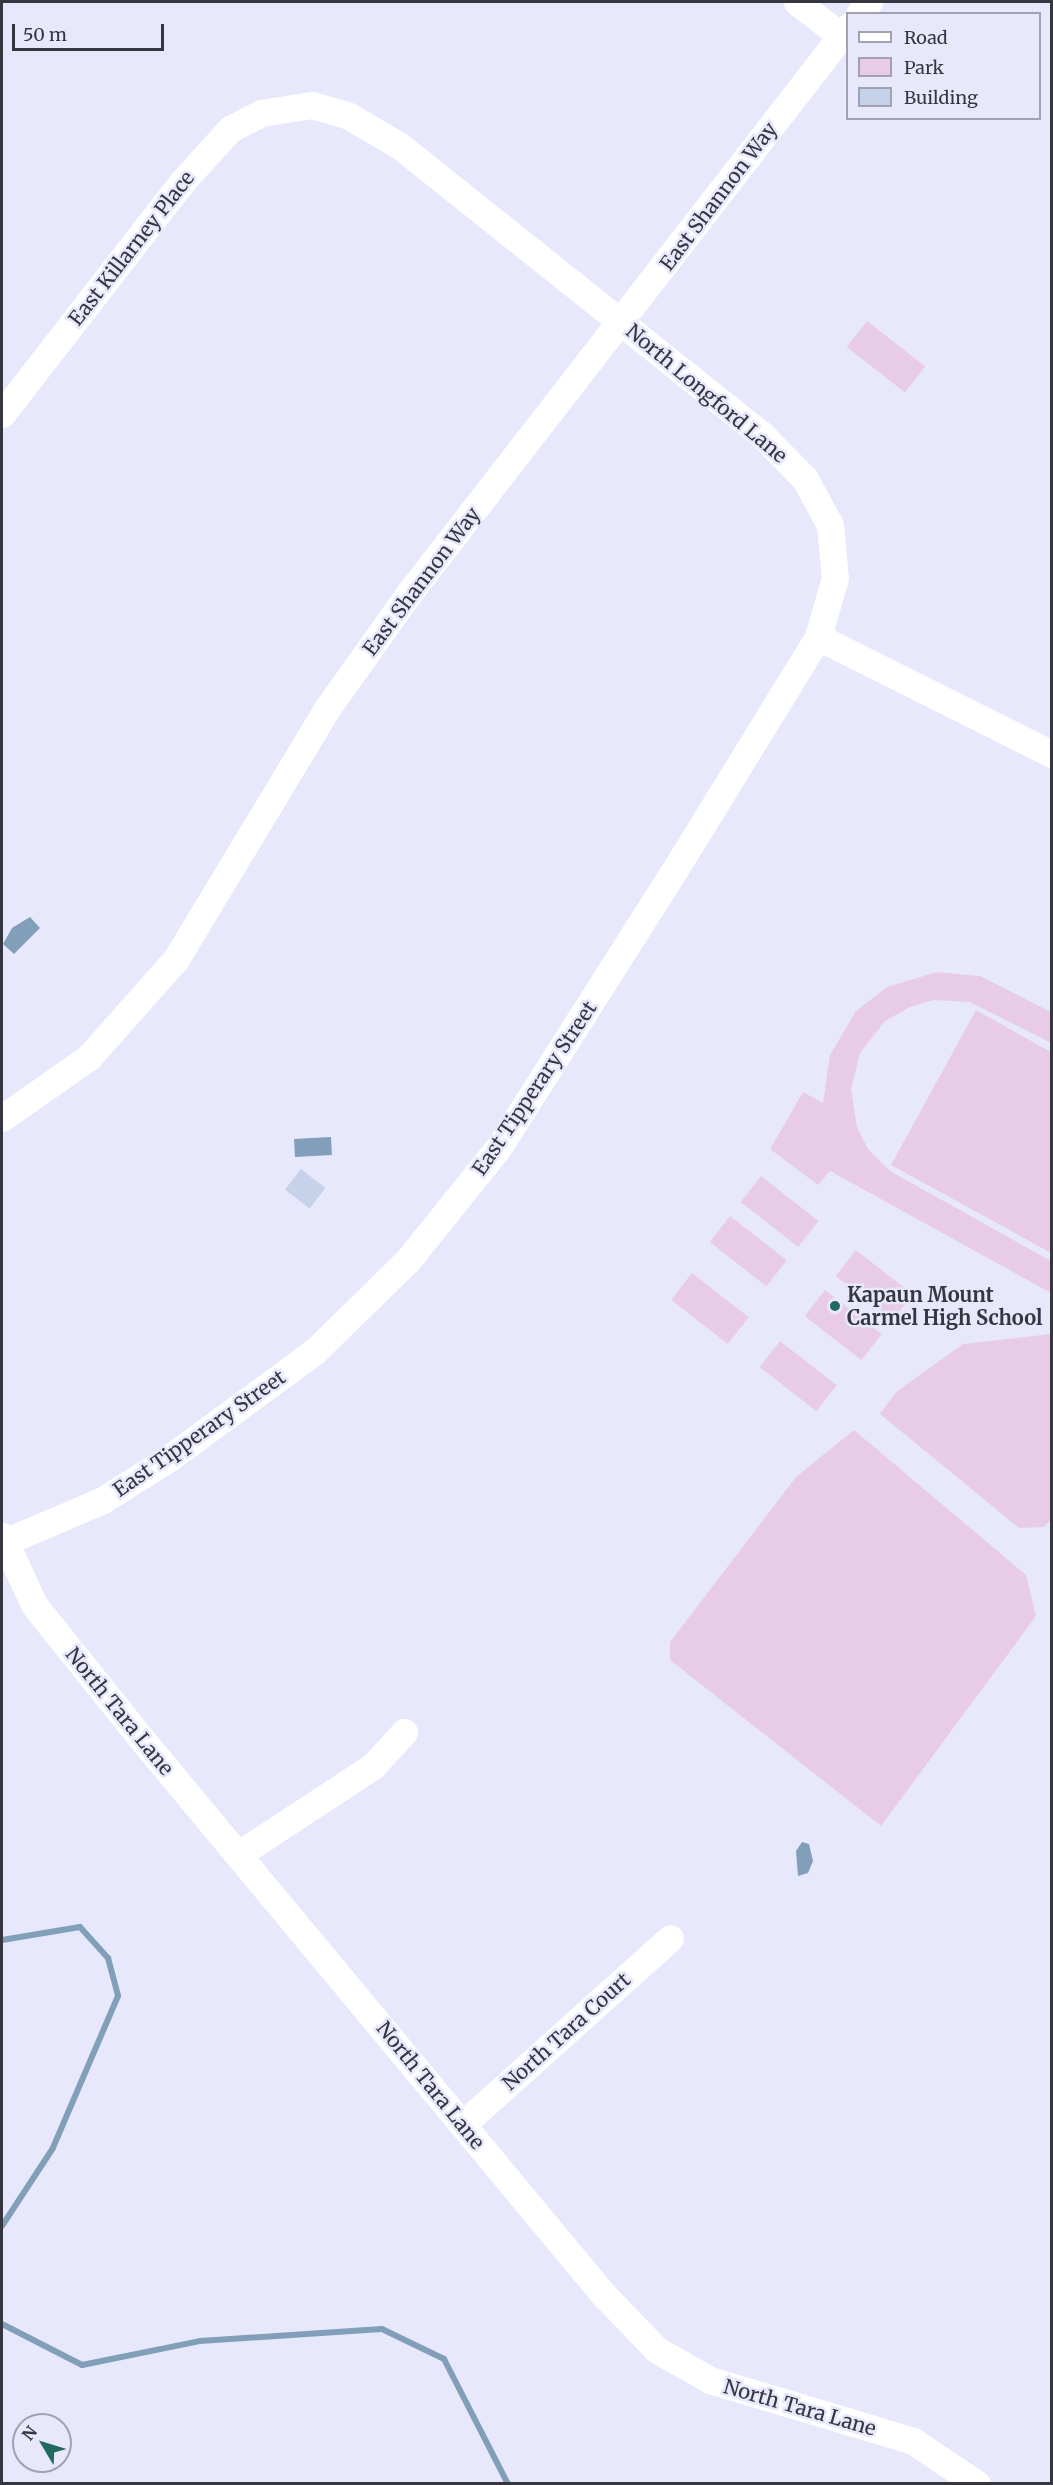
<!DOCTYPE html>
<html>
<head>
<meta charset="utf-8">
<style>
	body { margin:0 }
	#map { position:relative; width:1053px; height:2485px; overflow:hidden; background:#e8e8fd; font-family:Merriweather,serif }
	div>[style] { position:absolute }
	.green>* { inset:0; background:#e8cce7; transform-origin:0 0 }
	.water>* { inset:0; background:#819fb8; transform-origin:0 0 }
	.stream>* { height:6px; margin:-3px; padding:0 3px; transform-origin:3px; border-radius:3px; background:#819fb8 }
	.building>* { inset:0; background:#c6d2ea; transform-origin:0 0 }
	.minor>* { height:27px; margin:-13.5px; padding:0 13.5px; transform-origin:13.5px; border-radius:13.5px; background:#fff }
	.dots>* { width:16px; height:16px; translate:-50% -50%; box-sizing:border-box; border:3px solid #e8e8fd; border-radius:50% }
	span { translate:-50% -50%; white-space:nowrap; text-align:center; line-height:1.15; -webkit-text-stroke:5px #e8e8fd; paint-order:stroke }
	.street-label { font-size:20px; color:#363640 }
	.poi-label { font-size:20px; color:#363640; font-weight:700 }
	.left { translate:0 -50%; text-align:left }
	.frame { position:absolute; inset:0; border:3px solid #363640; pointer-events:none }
	.legend { position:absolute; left:846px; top:12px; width:195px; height:108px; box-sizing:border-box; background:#e8e8fd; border:2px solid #a1a1b1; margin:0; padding:8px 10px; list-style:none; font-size:18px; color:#363640 }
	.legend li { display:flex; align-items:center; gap:12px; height:30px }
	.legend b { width:30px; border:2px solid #a1a1b1 }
	.north { position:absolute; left:12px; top:2413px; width:60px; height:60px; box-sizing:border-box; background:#e8e8fd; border:2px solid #a1a1b1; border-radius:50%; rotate:308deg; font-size:16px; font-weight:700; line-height:24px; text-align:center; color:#363640 }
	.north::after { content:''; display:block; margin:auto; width:21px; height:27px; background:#226a60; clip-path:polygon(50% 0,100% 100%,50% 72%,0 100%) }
	.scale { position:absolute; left:12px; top:24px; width:152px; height:27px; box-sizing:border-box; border:3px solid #363640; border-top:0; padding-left:8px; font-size:18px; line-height:21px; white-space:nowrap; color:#363640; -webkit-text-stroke:4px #e8e8fd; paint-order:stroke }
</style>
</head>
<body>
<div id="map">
	<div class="green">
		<div style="left:867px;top:321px;width:74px;height:33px;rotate:38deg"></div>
		<div style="clip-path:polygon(937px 972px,980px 976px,1051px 1012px,1051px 1043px,970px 1002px,934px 1000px,910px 1007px,885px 1021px,860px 1053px,851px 1089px,857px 1127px,868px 1149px,890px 1171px,1051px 1261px,1051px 1293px,830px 1171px,818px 1185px,770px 1149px,803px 1092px,823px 1103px,830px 1055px,856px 1011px,887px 987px)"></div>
		<div style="clip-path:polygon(976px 1010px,1051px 1052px,1051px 1253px,891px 1165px)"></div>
		<div style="left:761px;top:1176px;width:73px;height:33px;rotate:38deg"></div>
		<div style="left:730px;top:1216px;width:72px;height:33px;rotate:38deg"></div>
		<div style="left:856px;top:1250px;width:72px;height:33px;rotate:38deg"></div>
		<div style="left:692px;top:1273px;width:72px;height:34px;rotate:38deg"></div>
		<div style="left:825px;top:1290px;width:72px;height:33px;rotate:38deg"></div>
		<div style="clip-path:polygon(1051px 1334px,1051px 1520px,1044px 1527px,1019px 1528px,880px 1414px,896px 1392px,963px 1344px)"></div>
		<div style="left:780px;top:1341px;width:72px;height:33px;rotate:38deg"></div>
		<div style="clip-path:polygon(854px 1430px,1026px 1575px,1036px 1616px,881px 1826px,670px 1660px,670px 1642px,796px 1477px)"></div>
	</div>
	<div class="water">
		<div style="clip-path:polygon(30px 917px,40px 928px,14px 954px,3px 944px,12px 928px)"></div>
		<div style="left:331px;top:1137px;width:18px;height:37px;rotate:87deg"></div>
		<div style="clip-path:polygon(802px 1842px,809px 1844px,813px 1861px,808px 1873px,798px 1876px,796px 1851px)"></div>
	</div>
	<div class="stream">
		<div style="left:2px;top:1940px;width:79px;rotate:-9.5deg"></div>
		<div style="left:80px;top:1927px;width:42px;rotate:47.9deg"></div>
		<div style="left:108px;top:1958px;width:39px;rotate:75deg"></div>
		<div style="left:118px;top:1996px;width:165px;rotate:113.2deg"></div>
		<div style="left:53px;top:2148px;width:93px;rotate:123.2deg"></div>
		<div style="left:2px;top:2324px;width:90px;rotate:27.1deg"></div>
		<div style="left:82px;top:2365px;width:120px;rotate:-11.5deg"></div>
		<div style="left:200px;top:2341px;width:182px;rotate:-3.8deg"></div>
		<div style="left:382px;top:2329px;width:69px;rotate:25.8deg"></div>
		<div style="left:444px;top:2359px;width:140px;rotate:62.9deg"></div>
	</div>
	<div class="building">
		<div style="left:301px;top:1169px;width:31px;height:26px;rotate:38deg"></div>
	</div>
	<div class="minor">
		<div style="left:797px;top:2px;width:54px;rotate:37.5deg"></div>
		<div style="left:859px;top:14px;width:16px;rotate:-50deg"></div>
		<div style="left:2px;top:414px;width:294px;rotate:-52.2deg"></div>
		<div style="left:182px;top:182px;width:72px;rotate:-47.8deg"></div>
		<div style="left:230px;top:129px;width:35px;rotate:-27deg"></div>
		<div style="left:261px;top:113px;width:52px;rotate:-8.9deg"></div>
		<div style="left:312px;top:105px;width:36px;rotate:16deg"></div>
		<div style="left:347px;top:115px;width:61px;rotate:30.3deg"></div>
		<div style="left:400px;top:146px;width:462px;rotate:38.6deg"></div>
		<div style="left:761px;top:434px;width:63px;rotate:45.6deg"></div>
		<div style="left:805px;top:479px;width:52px;rotate:61.5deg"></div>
		<div style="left:830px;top:525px;width:53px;rotate:84.6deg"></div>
		<div style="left:835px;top:578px;width:61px;rotate:106.1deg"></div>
		<div style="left:818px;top:637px;width:278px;rotate:121.6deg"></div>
		<div style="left:672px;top:874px;width:325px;rotate:122.4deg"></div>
		<div style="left:498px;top:1148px;width:144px;rotate:128.8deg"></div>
		<div style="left:408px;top:1260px;width:130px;rotate:135.6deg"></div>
		<div style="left:315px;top:1351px;width:182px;rotate:143.7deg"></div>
		<div style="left:168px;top:1459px;width:79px;rotate:147.9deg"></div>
		<div style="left:101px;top:1501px;width:108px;rotate:157deg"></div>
		<div style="left:818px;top:637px;width:262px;rotate:26.6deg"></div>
		<div style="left:2px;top:1118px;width:106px;rotate:-35deg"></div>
		<div style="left:89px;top:1057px;width:131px;rotate:-48.4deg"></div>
		<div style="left:176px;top:959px;width:291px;rotate:-58.9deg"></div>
		<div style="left:326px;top:710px;width:145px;rotate:-54.6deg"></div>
		<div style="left:410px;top:592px;width:715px;rotate:-52.22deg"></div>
		<div style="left:2px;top:1536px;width:77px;rotate:64.8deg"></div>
		<div style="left:35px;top:1606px;width:174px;rotate:51.3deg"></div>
		<div style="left:144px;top:1742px;width:719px;rotate:50.25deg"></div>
		<div style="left:604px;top:2295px;width:76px;rotate:46.1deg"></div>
		<div style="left:657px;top:2350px;width:61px;rotate:29.5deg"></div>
		<div style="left:710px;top:2380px;width:212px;rotate:16.7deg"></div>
		<div style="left:913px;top:2441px;width:77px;rotate:33.9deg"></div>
		<div style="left:239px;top:1854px;width:160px;rotate:-33.3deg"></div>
		<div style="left:373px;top:1766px;width:46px;rotate:-47.6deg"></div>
		<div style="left:463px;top:2124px;width:278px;rotate:-41.9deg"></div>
	</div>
	<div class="dots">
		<div style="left:835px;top:1306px;background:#226a60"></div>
	</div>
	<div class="street-label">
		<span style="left:718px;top:196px;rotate:-53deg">East Shannon Way</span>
		<span style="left:131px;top:248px;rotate:-52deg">East Killarney Place</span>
		<span style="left:707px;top:393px;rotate:40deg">North Longford Lane</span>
		<span style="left:421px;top:581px;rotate:-53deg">East Shannon Way</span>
		<span style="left:534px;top:1088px;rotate:-56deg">East Tipperary Street</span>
		<span style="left:199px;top:1433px;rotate:-35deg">East Tipperary Street</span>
		<span style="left:120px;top:1711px;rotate:51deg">North Tara Lane</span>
		<span style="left:566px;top:2031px;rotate:-42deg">North Tara Court</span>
		<span style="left:431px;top:2085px;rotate:51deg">North Tara Lane</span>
		<span style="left:800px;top:2407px;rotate:16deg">North Tara Lane</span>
	</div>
	<div class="poi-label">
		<span class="left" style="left:847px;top:1306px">Kapaun Mount<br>Carmel High School</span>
	</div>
	<div class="frame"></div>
	<ul class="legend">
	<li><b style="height:8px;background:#fff"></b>Road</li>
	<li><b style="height:16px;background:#e8cce7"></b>Park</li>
	<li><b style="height:16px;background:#c6d2ea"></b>Building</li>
	</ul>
	<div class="north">N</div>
	<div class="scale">50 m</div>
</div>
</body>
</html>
